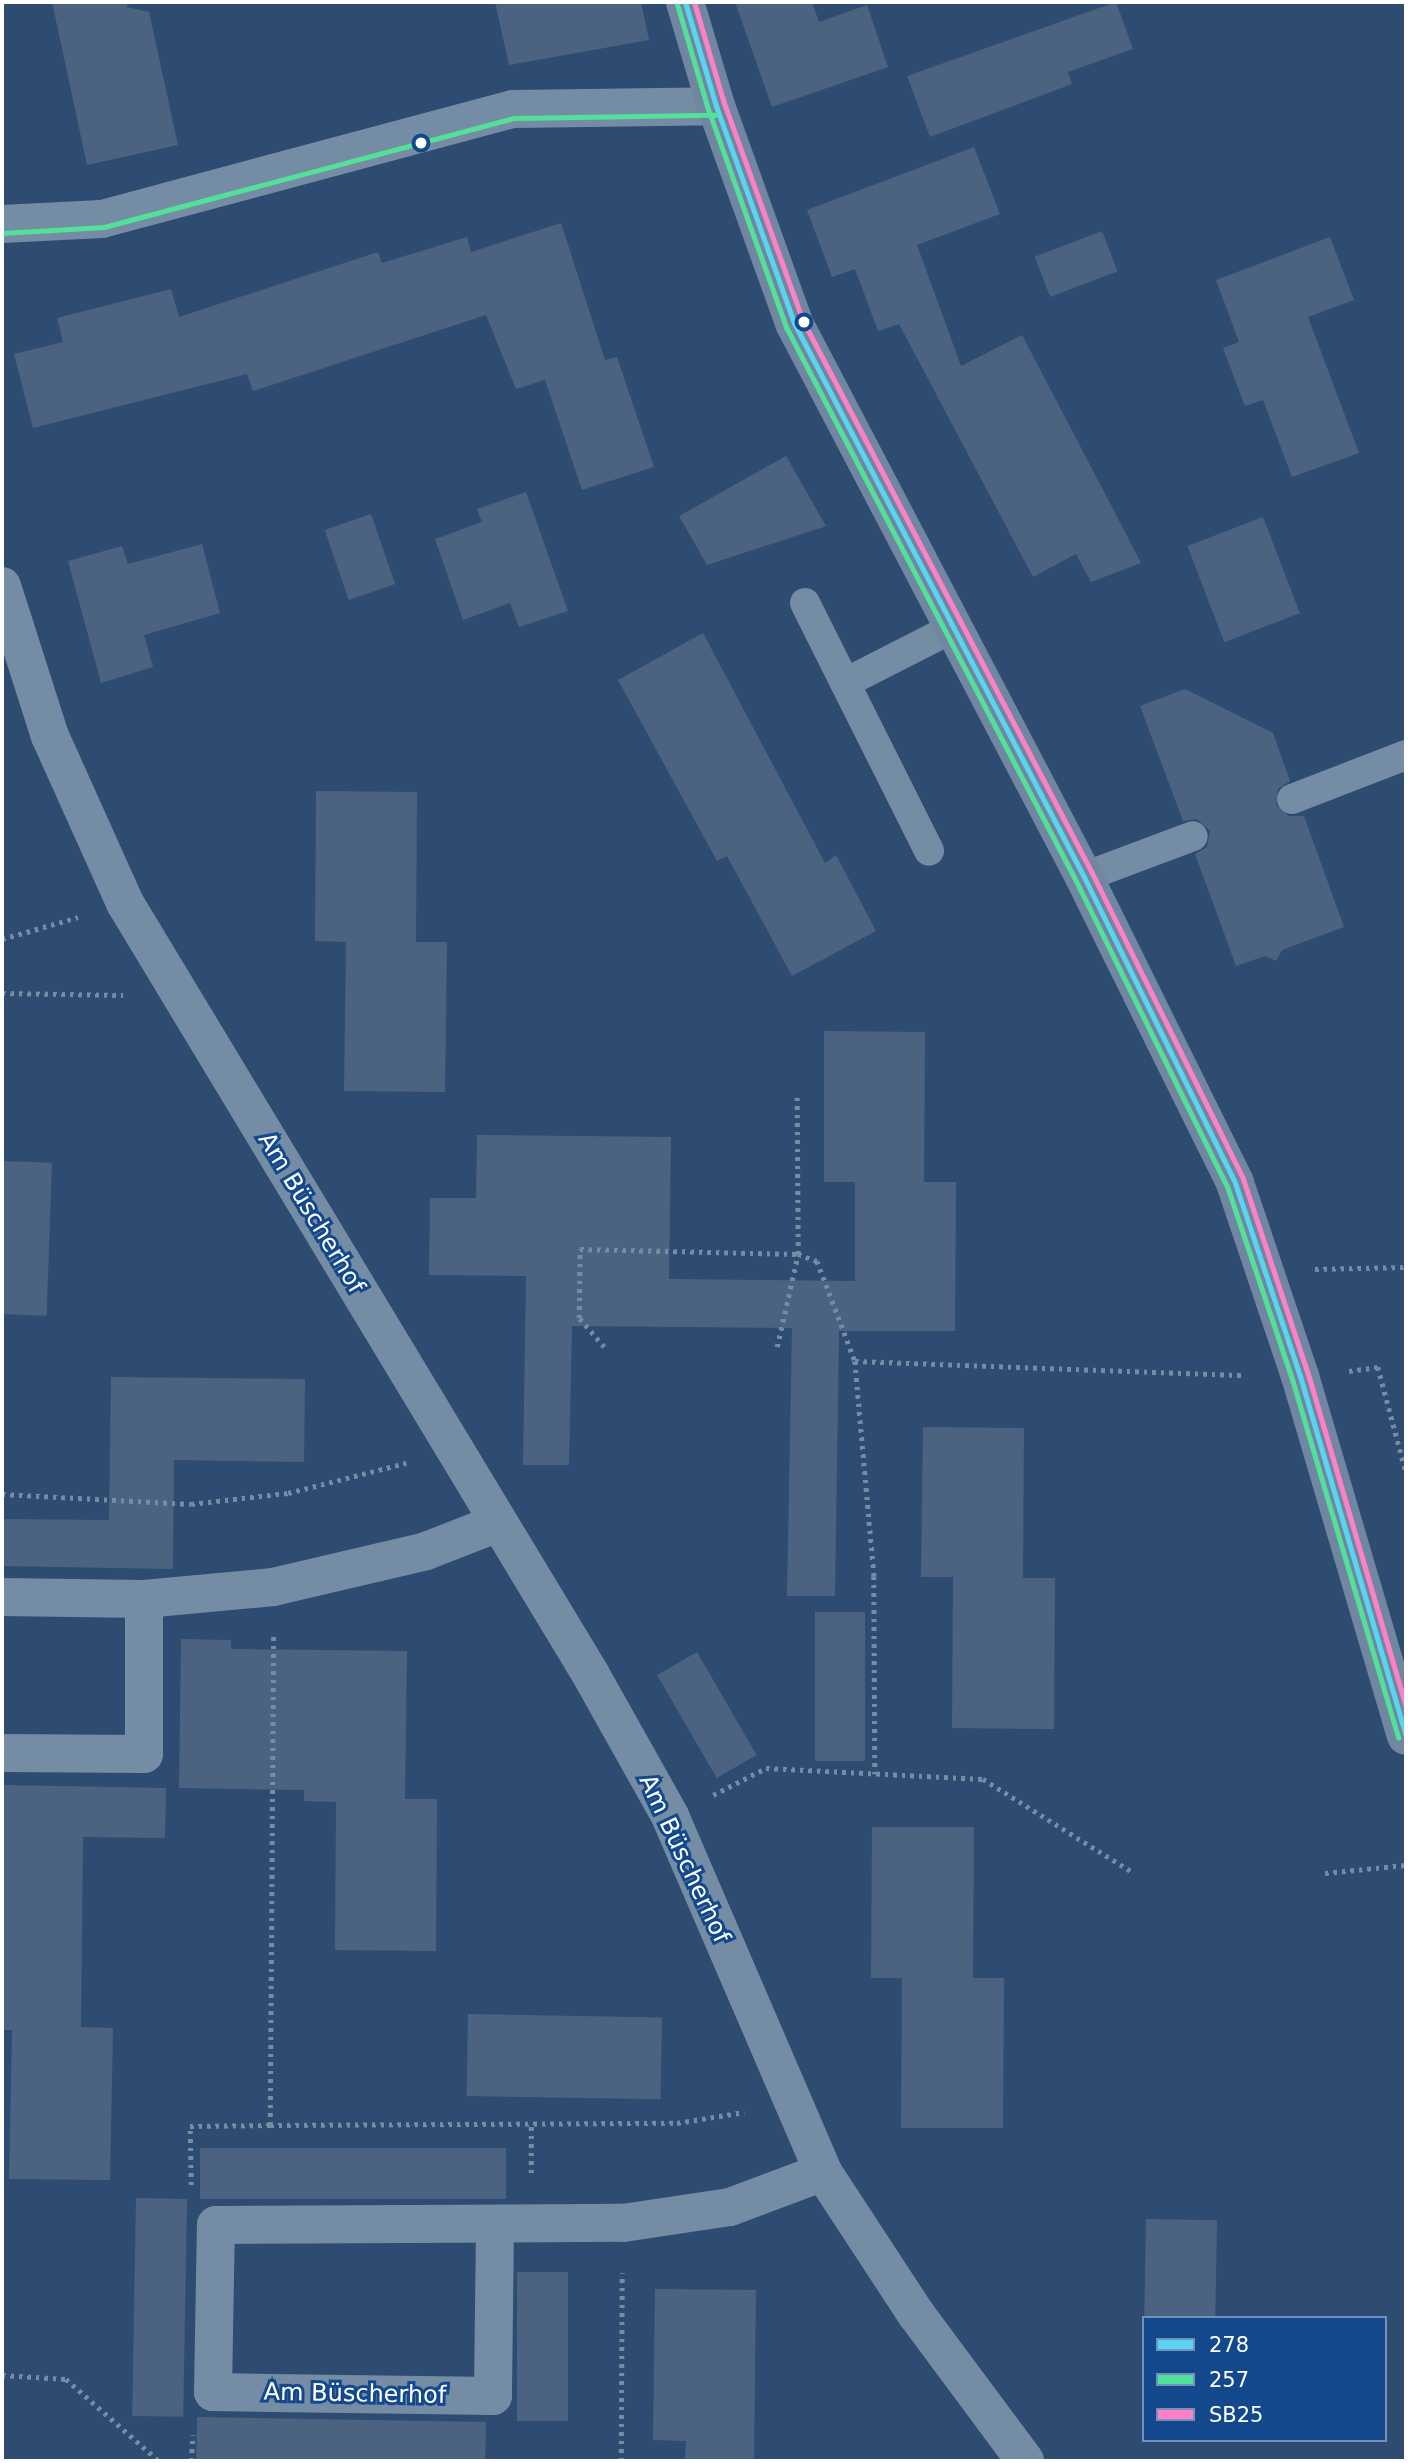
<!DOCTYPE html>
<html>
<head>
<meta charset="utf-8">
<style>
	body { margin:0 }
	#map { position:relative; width:1408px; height:2463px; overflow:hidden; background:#2e4c71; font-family:"DejaVu Sans",sans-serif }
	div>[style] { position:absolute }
	.building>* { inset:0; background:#4b6380; transform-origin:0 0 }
	.path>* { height:4.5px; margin-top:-2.25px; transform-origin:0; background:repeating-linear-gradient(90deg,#758ca5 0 3.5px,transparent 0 8.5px) }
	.service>* { height:30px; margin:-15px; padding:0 15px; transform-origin:15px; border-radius:15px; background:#758ca5 }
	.minor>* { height:38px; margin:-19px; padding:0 19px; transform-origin:19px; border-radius:19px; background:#758ca5 }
	.tertiary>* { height:38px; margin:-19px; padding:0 19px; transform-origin:19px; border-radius:19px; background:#758ca5 }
	.secondary>* { height:38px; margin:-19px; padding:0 19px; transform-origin:19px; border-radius:19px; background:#7187a1 }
	.bus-1>* { height:5px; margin:-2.5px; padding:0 2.5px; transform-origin:2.5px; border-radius:2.5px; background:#5ad5f0 }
	.bus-2>* { height:5px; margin:-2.5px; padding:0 2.5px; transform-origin:2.5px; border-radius:2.5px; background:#53e098 }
	.bus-3>* { height:5px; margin:-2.5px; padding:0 2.5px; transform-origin:2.5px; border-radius:2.5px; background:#ff80c5 }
	.dots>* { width:19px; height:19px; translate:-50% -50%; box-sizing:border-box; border:4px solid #13498c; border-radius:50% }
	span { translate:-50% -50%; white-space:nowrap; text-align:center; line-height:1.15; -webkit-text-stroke:6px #13498c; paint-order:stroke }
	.street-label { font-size:24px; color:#fff }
	.frame { position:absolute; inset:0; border:4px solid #fff; pointer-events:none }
	.legend { position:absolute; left:1142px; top:2316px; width:245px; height:126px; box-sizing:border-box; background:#13498c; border:2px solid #7192ba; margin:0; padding:9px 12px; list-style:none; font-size:21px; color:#fff }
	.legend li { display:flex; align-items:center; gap:14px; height:35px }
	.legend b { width:35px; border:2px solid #7192ba }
</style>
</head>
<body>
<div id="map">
	<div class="building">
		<div style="clip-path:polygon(52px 2px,128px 2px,127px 7px,149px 12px,178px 145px,87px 165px)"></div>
		<div style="clip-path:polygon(495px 2px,641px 2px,649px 40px,509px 65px)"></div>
		<div style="clip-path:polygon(735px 2px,812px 2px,819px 22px,867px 5px,888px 67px,772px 107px)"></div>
		<div style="clip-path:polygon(1116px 2px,1133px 49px,1068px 72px,1072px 84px,930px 137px,907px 76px)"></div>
		<div style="clip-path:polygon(974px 147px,1000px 214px,917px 245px,961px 366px,1022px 335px,1124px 530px,1141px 563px,1091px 582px,1076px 554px,1033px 577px,899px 324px,878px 331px,855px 269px,832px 277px,807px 210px)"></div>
		<div style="clip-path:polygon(561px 223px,605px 360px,617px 357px,654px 467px,582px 490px,545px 380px,516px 389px,486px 315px,253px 391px,247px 374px,33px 428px,14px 354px,63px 342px,57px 318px,171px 289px,179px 317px,378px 252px,382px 263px,467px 237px,471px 252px)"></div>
		<div style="left:1102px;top:231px;width:43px;height:72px;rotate:69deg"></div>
		<div style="clip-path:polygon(1330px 237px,1354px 300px,1308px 317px,1359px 453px,1292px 477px,1263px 400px,1245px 406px,1223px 348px,1239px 342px,1216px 280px)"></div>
		<div style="clip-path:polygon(786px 456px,826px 526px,707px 565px,679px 516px)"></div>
		<div style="clip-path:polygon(526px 492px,568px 611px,519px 627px,510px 603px,463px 620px,435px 539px,482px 522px,477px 509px)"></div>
		<div style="left:371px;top:514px;width:74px;height:49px;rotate:71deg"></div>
		<div style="left:1263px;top:517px;width:103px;height:81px;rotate:69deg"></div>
		<div style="clip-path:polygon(202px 544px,220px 613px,144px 635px,153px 667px,101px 683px,68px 561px,122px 546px,128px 564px)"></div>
		<div style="clip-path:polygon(703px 633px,825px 863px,836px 855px,876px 931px,792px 976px,727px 856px,717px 861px,618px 680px)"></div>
		<div style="clip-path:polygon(1185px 689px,1273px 733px,1290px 781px,1278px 789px,1276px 805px,1289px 816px,1304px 816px,1344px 927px,1282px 950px,1276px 961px,1265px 956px,1236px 966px,1195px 854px,1207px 847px,1210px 831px,1197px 819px,1183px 821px,1140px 706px)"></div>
		<div style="clip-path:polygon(316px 791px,417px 792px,416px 942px,447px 942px,445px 1092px,344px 1091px,346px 942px,315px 941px)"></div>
		<div style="clip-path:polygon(824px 1031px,925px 1032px,924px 1182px,956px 1182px,955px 1331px,839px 1331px,835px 1596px,787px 1596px,792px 1328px,572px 1326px,569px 1465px,523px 1465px,526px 1276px,429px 1275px,430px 1198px,476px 1198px,477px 1135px,671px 1137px,669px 1279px,855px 1281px,855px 1182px,824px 1182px)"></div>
		<div style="left:2px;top:1161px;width:50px;height:153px;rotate:2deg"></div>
		<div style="clip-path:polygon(111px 1377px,305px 1379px,304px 1462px,174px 1460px,173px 1569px,2px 1566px,2px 1519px,109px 1520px)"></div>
		<div style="clip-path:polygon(923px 1427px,1024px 1428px,1023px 1578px,1055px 1578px,1054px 1729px,952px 1728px,953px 1577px,921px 1577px)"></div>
		<div style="left:815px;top:1612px;width:50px;height:149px"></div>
		<div style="clip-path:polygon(181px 1639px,231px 1640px,231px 1649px,407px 1651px,405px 1799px,437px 1799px,436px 1951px,335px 1950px,336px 1802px,304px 1801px,304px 1790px,179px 1788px)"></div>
		<div style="left:697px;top:1652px;width:119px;height:46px;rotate:60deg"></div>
		<div style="clip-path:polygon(2px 1785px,166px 1788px,165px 1838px,83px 1837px,81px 2027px,113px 2028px,110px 2180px,9px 2179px,12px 2030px,2px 2030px)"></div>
		<div style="clip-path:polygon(872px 1827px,974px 1827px,973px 1978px,1004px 1978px,1003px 2128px,901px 2128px,902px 1978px,871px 1978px)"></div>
		<div style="left:468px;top:2014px;width:194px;height:82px;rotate:1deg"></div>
		<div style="left:200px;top:2148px;width:306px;height:51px"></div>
		<div style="left:136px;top:2198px;width:51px;height:218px;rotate:1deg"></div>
		<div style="left:1146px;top:2219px;width:71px;height:99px;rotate:1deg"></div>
		<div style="left:517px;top:2272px;width:51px;height:149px"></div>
		<div style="clip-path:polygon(655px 2289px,756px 2290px,754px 2461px,685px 2461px,686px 2441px,653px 2440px)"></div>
		<div style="left:197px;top:2417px;width:289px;height:44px;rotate:1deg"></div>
	</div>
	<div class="path">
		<div style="left:2px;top:939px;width:79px;rotate:-16.1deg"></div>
		<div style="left:2px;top:993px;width:121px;rotate:0.9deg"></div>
		<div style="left:1315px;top:1269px;width:91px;rotate:-1.3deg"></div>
		<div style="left:604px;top:1347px;width:38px;rotate:-131deg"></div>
		<div style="left:579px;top:1318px;width:69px;rotate:-89.2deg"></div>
		<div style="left:580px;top:1249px;width:218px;rotate:1.3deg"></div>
		<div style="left:798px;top:1254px;width:20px;rotate:20deg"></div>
		<div style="left:817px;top:1261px;width:107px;rotate:69.2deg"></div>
		<div style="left:855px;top:1361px;width:216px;rotate:84.9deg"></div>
		<div style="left:874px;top:1576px;width:198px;rotate:89.7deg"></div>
		<div style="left:777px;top:1347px;width:95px;rotate:-77.3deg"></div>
		<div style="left:798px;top:1254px;width:159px;rotate:-90.4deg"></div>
		<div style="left:855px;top:1361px;width:391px;rotate:2.1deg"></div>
		<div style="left:1349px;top:1371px;width:29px;rotate:-8deg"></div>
		<div style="left:1378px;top:1367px;width:109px;rotate:75.1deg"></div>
		<div style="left:2px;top:1494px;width:189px;rotate:3deg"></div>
		<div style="left:191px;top:1504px;width:98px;rotate:-6.5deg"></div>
		<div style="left:288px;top:1493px;width:122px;rotate:-14.3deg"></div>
		<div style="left:713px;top:1795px;width:59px;rotate:-27deg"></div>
		<div style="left:766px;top:1768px;width:217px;rotate:2.9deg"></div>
		<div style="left:983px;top:1779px;width:178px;rotate:31.9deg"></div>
		<div style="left:1325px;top:1873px;width:81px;rotate:-5.6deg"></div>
		<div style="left:270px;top:2125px;width:407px;rotate:-0.3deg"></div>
		<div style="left:677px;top:2123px;width:68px;rotate:-9.3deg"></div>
		<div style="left:531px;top:2173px;width:49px;rotate:-90deg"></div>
		<div style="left:191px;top:2185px;width:59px;rotate:-91deg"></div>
		<div style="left:190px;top:2126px;width:80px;rotate:-0.7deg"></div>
		<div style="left:270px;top:2125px;width:490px;rotate:-89.6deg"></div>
		<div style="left:2px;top:2375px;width:64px;rotate:3.6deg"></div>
		<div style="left:66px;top:2379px;width:124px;rotate:41.4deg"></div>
		<div style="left:191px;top:2461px;width:26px;rotate:-86deg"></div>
		<div style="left:621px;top:2461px;width:188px;rotate:-89.7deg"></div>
	</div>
	<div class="service">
		<div style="left:805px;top:603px;width:277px;rotate:63.4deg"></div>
		<div style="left:845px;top:683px;width:123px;rotate:-27deg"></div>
		<div style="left:1292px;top:799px;width:122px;rotate:-21.1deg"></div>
		<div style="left:1084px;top:877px;width:116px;rotate:-20.6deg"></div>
	</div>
	<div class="minor">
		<div style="left:2px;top:586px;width:157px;rotate:72.3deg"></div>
		<div style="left:50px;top:736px;width:183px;rotate:65.8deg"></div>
		<div style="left:125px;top:903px;width:902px;rotate:58.88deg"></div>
		<div style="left:591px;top:1675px;width:162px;rotate:60.7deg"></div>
		<div style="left:670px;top:1816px;width:387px;rotate:66.7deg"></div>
		<div style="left:823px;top:2172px;width:170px;rotate:56.8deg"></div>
		<div style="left:916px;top:2314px;width:183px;rotate:53.4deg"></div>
		<div style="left:2px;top:1597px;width:142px;rotate:0.8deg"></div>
		<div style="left:144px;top:1599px;width:130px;rotate:-5.3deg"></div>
		<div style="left:273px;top:1587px;width:157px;rotate:-13.2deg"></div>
		<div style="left:426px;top:1551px;width:77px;rotate:-21.3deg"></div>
		<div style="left:2px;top:1753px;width:142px;rotate:0.4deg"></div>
		<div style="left:144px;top:1754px;width:155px;rotate:-90deg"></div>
		<div style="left:495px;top:2227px;width:169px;rotate:90.7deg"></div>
		<div style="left:493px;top:2396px;width:280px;rotate:-179.2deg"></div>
		<div style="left:213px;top:2392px;width:167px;rotate:-89deg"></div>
		<div style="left:216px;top:2225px;width:407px;rotate:-0.3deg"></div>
		<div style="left:623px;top:2223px;width:108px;rotate:-8.5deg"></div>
		<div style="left:730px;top:2207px;width:99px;rotate:-20.6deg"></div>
	</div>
	<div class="tertiary">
		<div style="left:2px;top:224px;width:100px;rotate:-2.9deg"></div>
		<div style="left:102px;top:219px;width:425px;rotate:-15deg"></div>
		<div style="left:513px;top:109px;width:203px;rotate:-0.8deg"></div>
	</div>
	<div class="secondary">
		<div style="left:685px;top:2px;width:109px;rotate:73.4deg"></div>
		<div style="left:716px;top:106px;width:231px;rotate:70.2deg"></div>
		<div style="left:794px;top:323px;width:625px;rotate:62.37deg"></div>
		<div style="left:1084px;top:877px;width:341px;rotate:63.7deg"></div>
		<div style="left:1235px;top:1183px;width:204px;rotate:71.4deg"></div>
		<div style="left:1300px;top:1376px;width:375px;rotate:73.6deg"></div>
	</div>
	<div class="bus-1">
		<div style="left:685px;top:2px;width:109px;rotate:73.4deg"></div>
		<div style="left:716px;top:106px;width:231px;rotate:70.2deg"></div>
		<div style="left:794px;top:323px;width:625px;rotate:62.37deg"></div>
		<div style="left:1084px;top:877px;width:341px;rotate:63.7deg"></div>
		<div style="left:1235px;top:1183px;width:204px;rotate:71.4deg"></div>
		<div style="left:1300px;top:1376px;width:375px;rotate:73.6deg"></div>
	</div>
	<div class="bus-2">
		<div style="left:677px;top:4px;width:109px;rotate:73.6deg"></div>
		<div style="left:708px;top:109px;width:232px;rotate:70.3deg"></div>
		<div style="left:786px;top:327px;width:625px;rotate:62.37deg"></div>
		<div style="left:1076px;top:881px;width:340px;rotate:63.7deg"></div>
		<div style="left:1227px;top:1186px;width:204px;rotate:71.4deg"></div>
		<div style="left:1292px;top:1379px;width:374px;rotate:73.5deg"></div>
		<div style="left:2px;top:233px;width:102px;rotate:-3.4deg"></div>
		<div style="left:104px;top:227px;width:424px;rotate:-14.9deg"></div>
		<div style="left:514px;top:118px;width:202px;rotate:-0.9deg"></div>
	</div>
	<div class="bus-3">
		<div style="left:694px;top:2px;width:105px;rotate:73.5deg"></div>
		<div style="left:724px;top:103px;width:230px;rotate:70.1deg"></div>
		<div style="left:802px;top:319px;width:625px;rotate:62.37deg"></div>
		<div style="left:1092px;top:873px;width:341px;rotate:63.7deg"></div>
		<div style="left:1243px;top:1179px;width:206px;rotate:71.6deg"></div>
		<div style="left:1308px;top:1374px;width:346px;rotate:73.6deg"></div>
	</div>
	<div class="dots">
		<div style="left:421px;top:143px;background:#fff"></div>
		<div style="left:804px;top:322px;background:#fff"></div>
	</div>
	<div class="street-label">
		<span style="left:311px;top:1213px;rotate:59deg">Am Büscherhof</span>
		<span style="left:684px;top:1859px;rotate:65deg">Am Büscherhof</span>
		<span style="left:355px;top:2394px;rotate:1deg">Am Büscherhof</span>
	</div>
	<div class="frame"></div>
	<ul class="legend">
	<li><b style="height:9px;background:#5ad5f0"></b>278</li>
	<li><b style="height:9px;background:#53e098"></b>257</li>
	<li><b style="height:9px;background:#ff80c5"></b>SB25</li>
	</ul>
</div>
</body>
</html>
